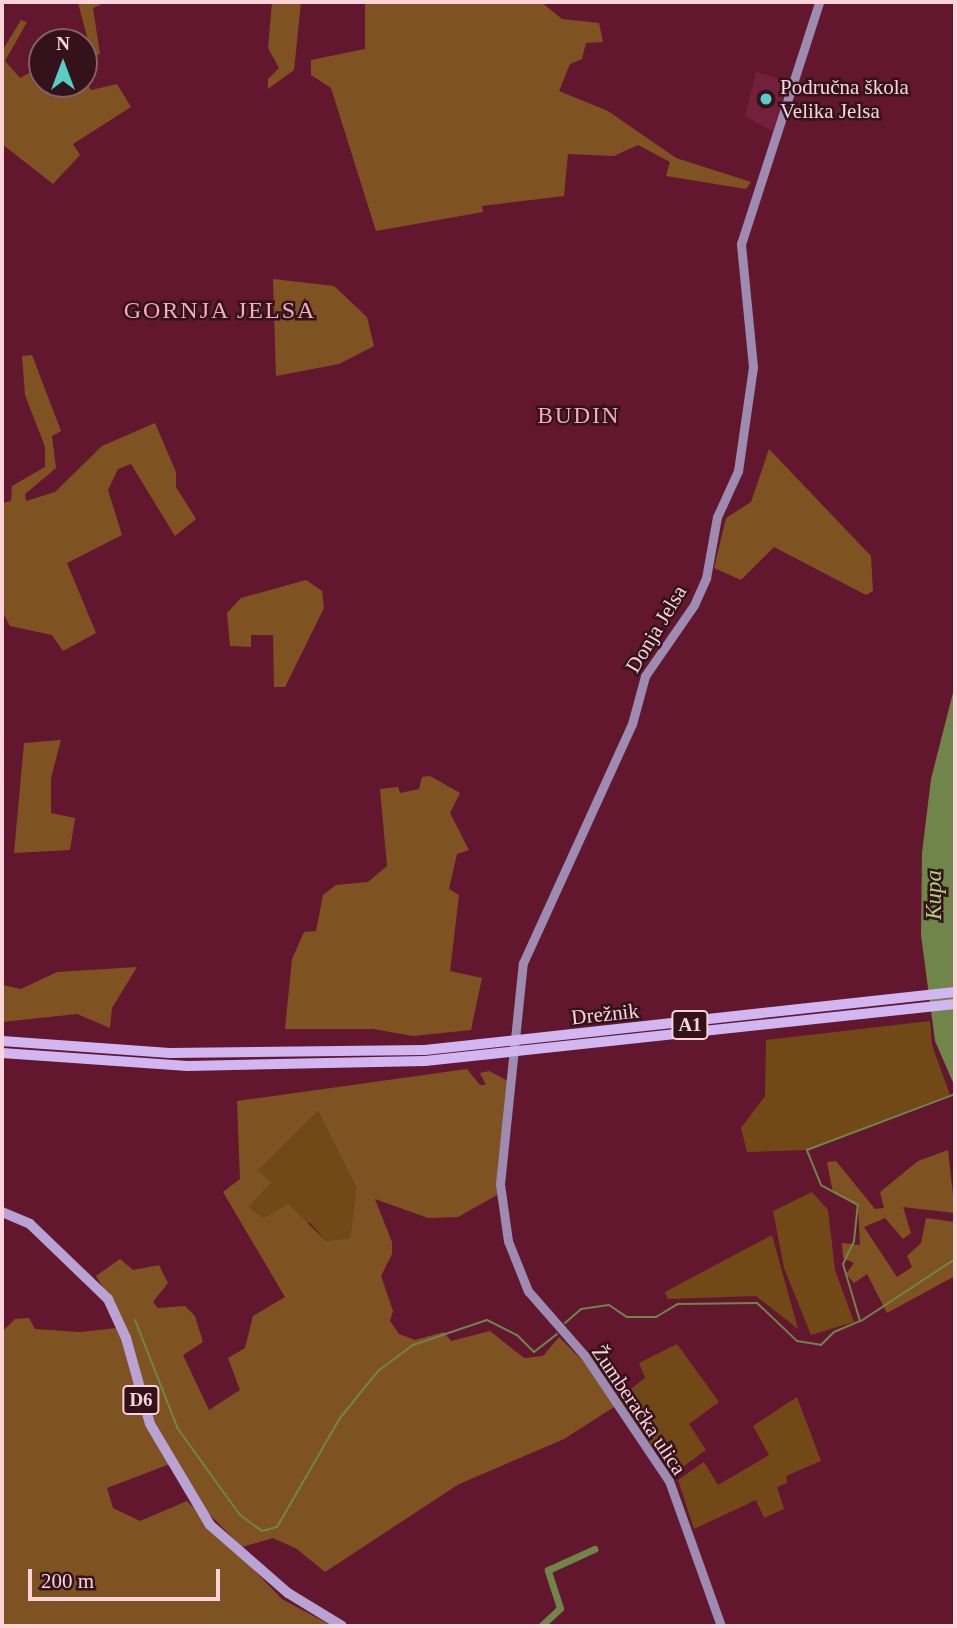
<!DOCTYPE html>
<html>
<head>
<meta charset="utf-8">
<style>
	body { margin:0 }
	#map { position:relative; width:957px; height:1628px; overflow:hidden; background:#62172f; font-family:Georgia,serif }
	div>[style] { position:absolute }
	.built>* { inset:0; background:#72203b }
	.green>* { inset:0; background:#724817 }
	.forest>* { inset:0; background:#7f5321 }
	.water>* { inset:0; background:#6f8549 }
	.stream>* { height:2px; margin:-1px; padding:0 1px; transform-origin:1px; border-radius:1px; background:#6f8549 }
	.canal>* { height:7px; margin:-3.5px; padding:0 3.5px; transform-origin:3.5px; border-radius:3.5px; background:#6f8549 }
	.secondary>* { height:9px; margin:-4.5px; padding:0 4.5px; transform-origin:4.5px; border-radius:4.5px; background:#9d8bb2 }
	.primary>* { height:10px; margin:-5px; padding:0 5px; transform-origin:5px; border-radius:5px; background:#b9a2d4 }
	.highway>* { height:10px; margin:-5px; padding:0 5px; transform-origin:5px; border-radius:5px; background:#d2b6f2 }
	.highway-bridge>* { height:10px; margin:-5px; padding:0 5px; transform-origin:5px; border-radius:5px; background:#d2b6f2 }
	.dots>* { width:19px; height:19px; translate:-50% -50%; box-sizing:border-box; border:4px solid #33121b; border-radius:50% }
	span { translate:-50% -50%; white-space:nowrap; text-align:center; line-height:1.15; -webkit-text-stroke:5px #33121b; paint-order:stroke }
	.shield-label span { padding:2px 5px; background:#33121b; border:2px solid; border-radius:5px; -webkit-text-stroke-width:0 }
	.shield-label { font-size:19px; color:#fbd4db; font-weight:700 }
	.poi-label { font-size:21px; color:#fbd4db }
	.left { translate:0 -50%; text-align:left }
	.street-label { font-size:21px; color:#fbd4db }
	.neighbourhood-label { font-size:23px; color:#f4acbb; letter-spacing:2px }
	.water-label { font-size:23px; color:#b0d07a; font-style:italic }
	.quarter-label { font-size:24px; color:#f4acbb; letter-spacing:2px }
	.frame { position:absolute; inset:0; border:4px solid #fbd4db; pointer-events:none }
	.north { position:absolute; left:28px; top:28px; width:70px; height:70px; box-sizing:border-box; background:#33121b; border:2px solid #836068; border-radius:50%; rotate:0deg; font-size:19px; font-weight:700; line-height:28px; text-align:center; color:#fbd4db }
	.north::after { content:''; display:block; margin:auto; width:24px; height:32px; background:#57cec1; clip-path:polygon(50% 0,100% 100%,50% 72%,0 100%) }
	.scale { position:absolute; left:28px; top:1569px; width:192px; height:32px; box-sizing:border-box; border:4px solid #fbd4db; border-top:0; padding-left:9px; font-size:21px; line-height:24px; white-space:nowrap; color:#fbd4db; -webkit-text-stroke:5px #33121b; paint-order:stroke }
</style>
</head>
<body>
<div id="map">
	<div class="built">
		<div style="clip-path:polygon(756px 72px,788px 81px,773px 132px,745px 116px)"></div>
	</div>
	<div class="green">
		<div style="clip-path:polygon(930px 1021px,932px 1045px,950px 1095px,807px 1150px,747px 1152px,741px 1128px,765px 1096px,766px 1040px)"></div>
		<div style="clip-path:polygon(318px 1111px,356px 1187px,350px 1238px,326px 1241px,310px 1223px,264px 1218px,249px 1207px,270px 1184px,258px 1171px)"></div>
		<div style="clip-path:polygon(812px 1192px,828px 1210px,835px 1270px,854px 1322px,811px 1335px,784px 1268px,773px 1211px)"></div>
		<div style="clip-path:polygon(772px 1235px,798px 1329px,756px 1296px,668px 1299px,665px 1292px)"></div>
		<div style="clip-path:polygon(677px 1344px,719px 1402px,689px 1424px,706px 1450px,672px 1475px,619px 1398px,645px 1378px,639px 1363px)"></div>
		<div style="clip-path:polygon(797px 1397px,821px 1461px,786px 1476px,787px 1483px,777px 1487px,784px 1509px,764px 1518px,756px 1500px,694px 1529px,678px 1480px,704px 1462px,718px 1485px,769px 1455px,753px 1426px)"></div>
	</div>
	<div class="forest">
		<div style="clip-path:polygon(106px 2px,93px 8px,100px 54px,84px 60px,89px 44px,78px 3px)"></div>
		<div style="clip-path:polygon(272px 2px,301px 2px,294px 70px,268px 89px,268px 79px,279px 68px,268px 48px)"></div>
		<div style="clip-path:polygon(365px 2px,541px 2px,562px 19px,599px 23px,603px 42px,586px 43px,582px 59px,570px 64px,559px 91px,608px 111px,676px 158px,751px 182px,746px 189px,666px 176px,670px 162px,638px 145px,614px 156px,568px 154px,564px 196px,482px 206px,483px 212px,376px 231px,331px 88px,311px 75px,311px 60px,365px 49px)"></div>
		<div style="clip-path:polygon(21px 20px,27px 22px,5px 61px,20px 78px,42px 66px,42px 76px,33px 83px,87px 83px,91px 90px,117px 84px,131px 107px,73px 144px,80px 155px,53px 184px,2px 144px,2px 51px)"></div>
		<div style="clip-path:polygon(273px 279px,334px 286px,367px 317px,374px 346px,339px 364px,276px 376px)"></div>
		<div style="clip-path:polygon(32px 355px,61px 431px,52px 436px,56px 468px,25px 494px,26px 501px,55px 492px,102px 446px,155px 423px,176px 472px,176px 487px,196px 519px,175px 536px,131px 464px,118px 469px,108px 490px,122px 535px,67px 563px,96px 633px,63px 651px,52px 635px,10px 626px,2px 611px,2px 503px,11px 501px,12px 486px,45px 467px,45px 447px,25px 395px,22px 356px)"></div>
		<div style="clip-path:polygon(769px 449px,871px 556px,873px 591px,866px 595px,774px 547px,741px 580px,714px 568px,726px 518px,751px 502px)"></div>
		<div style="clip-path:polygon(306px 580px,322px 591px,324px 608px,285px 687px,274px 687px,273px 635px,251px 635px,251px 647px,230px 646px,227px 613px,241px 598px)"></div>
		<div style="clip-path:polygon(61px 740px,51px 778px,51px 813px,75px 818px,70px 850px,14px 853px,24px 743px)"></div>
		<div style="clip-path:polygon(430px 776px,460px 793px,450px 813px,469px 850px,457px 854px,449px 889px,459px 895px,450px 971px,482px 978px,471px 1030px,413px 1036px,373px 1029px,285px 1029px,292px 959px,304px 932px,316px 931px,323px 895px,336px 885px,368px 882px,387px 866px,380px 789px,398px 787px,400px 793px,419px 789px,422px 777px)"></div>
		<div style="clip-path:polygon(137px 967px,112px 1008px,110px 1028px,77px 1014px,2px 1022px,2px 985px,21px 989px,57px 972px)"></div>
		<div style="clip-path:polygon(evenodd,467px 1069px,480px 1085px,486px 1085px,480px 1073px,489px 1071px,508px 1081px,497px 1195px,458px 1217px,428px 1218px,375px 1199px,392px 1242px,392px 1254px,381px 1276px,393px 1311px,390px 1321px,399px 1334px,415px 1340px,444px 1332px,451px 1341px,490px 1331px,524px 1358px,543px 1356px,559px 1337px,584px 1362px,614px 1407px,564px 1439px,459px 1484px,325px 1572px,297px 1549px,273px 1538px,242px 1547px,203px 1508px,175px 1462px,107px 1488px,113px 1508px,140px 1521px,187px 1501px,282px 1599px,332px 1626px,2px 1626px,2px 1332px,15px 1319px,29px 1318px,35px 1329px,80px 1332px,126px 1327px,96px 1276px,120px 1259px,133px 1270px,159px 1265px,168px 1283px,153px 1302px,158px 1308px,185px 1306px,195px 1316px,203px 1342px,183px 1355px,209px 1410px,240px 1390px,228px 1358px,245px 1348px,253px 1316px,285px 1297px,223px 1192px,240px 1179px,237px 1101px,467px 1069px,318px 1111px,356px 1187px,350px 1238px,326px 1241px,288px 1204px,264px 1218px,249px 1207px,271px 1183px,258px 1171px,318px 1111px)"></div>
		<div style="clip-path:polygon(948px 1150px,955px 1213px,903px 1207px,911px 1233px,903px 1239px,885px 1218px,864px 1227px,897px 1277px,912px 1267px,907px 1256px,921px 1243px,926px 1218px,955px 1222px,955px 1276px,887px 1313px,867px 1274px,854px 1283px,846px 1274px,854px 1263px,843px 1258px,842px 1243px,860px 1245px,858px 1205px,833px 1193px,827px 1162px,836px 1161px,875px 1209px,884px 1208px,880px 1192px,918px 1161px)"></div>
	</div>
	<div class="water">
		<div style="clip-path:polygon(955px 685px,955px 1087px,935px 1041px,921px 935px,922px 853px,931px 779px)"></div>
	</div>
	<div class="stream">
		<div style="left:135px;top:1320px;width:117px;rotate:68.5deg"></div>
		<div style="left:178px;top:1429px;width:106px;rotate:54.2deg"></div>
		<div style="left:240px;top:1515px;width:27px;rotate:36deg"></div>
		<div style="left:262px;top:1531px;width:16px;rotate:-15deg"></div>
		<div style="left:277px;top:1527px;width:126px;rotate:-60deg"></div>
		<div style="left:340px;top:1418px;width:60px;rotate:-51deg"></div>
		<div style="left:378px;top:1371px;width:44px;rotate:-36.6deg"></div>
		<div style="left:413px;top:1345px;width:78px;rotate:-18.7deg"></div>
		<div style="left:487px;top:1320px;width:34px;rotate:27deg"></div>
		<div style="left:517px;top:1335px;width:24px;rotate:45deg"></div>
		<div style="left:534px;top:1352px;width:29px;rotate:-38deg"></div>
		<div style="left:861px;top:1321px;width:113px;rotate:-33.4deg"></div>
		<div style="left:565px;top:1323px;width:21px;rotate:-41deg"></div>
		<div style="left:581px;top:1309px;width:28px;rotate:-8deg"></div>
		<div style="left:609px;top:1305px;width:22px;rotate:34deg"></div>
		<div style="left:627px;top:1317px;width:29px"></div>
		<div style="left:656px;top:1317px;width:26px;rotate:-31deg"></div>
		<div style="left:678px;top:1304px;width:79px;rotate:-0.7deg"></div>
		<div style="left:757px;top:1303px;width:55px;rotate:43.5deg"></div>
		<div style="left:797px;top:1341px;width:24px;rotate:9deg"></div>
		<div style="left:821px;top:1345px;width:18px;rotate:-45deg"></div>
		<div style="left:834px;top:1332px;width:28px;rotate:-23deg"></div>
		<div style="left:860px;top:1321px;width:59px;rotate:-106.6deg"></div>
		<div style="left:843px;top:1264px;width:25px;rotate:-64deg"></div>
		<div style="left:854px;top:1241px;width:36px;rotate:-84deg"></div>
		<div style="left:858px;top:1205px;width:42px;rotate:-151.6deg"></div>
		<div style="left:821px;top:1185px;width:38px;rotate:-112deg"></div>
		<div style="left:807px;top:1150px;width:158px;rotate:-20.7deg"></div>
	</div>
	<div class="canal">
		<div style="left:541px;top:1626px;width:26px;rotate:-43deg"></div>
		<div style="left:560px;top:1608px;width:40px;rotate:-108deg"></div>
		<div style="left:548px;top:1570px;width:51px;rotate:-24.5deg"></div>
	</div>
	<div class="secondary">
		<div style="left:721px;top:1626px;width:154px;rotate:-109.7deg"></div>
		<div style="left:669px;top:1481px;width:151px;rotate:-123.9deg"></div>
		<div style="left:585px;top:1356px;width:86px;rotate:-131.2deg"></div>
		<div style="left:528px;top:1291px;width:54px;rotate:-111.8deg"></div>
		<div style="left:508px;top:1241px;width:58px;rotate:-98deg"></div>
		<div style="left:500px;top:1184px;width:222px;rotate:-84.1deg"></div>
		<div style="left:523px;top:963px;width:263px;rotate:-65.5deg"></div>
		<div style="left:632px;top:724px;width:50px;rotate:-74.8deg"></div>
		<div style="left:645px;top:676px;width:86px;rotate:-55.4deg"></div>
		<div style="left:694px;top:605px;width:30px;rotate:-66deg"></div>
		<div style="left:706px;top:578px;width:62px;rotate:-79.8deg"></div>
		<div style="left:717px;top:517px;width:51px;rotate:-65.5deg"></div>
		<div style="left:738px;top:471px;width:105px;rotate:-81.8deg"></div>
		<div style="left:753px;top:367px;width:124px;rotate:-95.6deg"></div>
		<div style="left:741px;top:244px;width:254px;rotate:-72.1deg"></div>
	</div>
	<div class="primary">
		<div style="left:2px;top:1212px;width:30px;rotate:23deg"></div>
		<div style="left:30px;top:1224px;width:108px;rotate:43.9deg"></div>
		<div style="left:108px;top:1299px;width:43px;rotate:65.2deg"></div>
		<div style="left:126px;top:1338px;width:89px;rotate:74.4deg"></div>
		<div style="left:150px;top:1424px;width:117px;rotate:59.3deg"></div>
		<div style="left:210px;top:1525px;width:103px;rotate:41.1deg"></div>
		<div style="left:288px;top:1593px;width:63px;rotate:31.4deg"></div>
	</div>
	<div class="highway">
		<div style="left:2px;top:1041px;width:168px;rotate:4.1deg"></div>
		<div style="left:170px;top:1053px;width:255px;rotate:-0.7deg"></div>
		<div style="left:2px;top:1053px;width:186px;rotate:4deg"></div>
		<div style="left:188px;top:1066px;width:237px;rotate:-1.2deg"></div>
	</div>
	<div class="highway-bridge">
		<div style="left:425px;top:1050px;width:533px;rotate:-6.25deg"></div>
		<div style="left:425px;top:1061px;width:533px;rotate:-6.14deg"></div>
	</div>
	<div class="dots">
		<div style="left:766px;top:99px;background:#57cec1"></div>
	</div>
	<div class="shield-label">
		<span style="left:690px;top:1025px">A1</span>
		<span style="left:141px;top:1400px">D6</span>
	</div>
	<div class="poi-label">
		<span class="left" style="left:780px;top:99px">Područna škola<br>Velika Jelsa</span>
	</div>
	<div class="street-label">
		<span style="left:656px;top:629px;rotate:-59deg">Donja Jelsa</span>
		<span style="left:605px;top:1014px;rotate:-6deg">Drežnik</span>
		<span style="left:639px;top:1410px;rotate:56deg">Žumberačka ulica</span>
	</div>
	<div class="neighbourhood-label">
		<span style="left:579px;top:416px">BUDIN</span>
	</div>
	<div class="water-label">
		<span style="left:934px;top:895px;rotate:-90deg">Kupa</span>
	</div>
	<div class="quarter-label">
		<span style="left:220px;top:311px">GORNJA JELSA</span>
	</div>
	<div class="frame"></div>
	<div class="north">N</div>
	<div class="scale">200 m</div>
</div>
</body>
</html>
